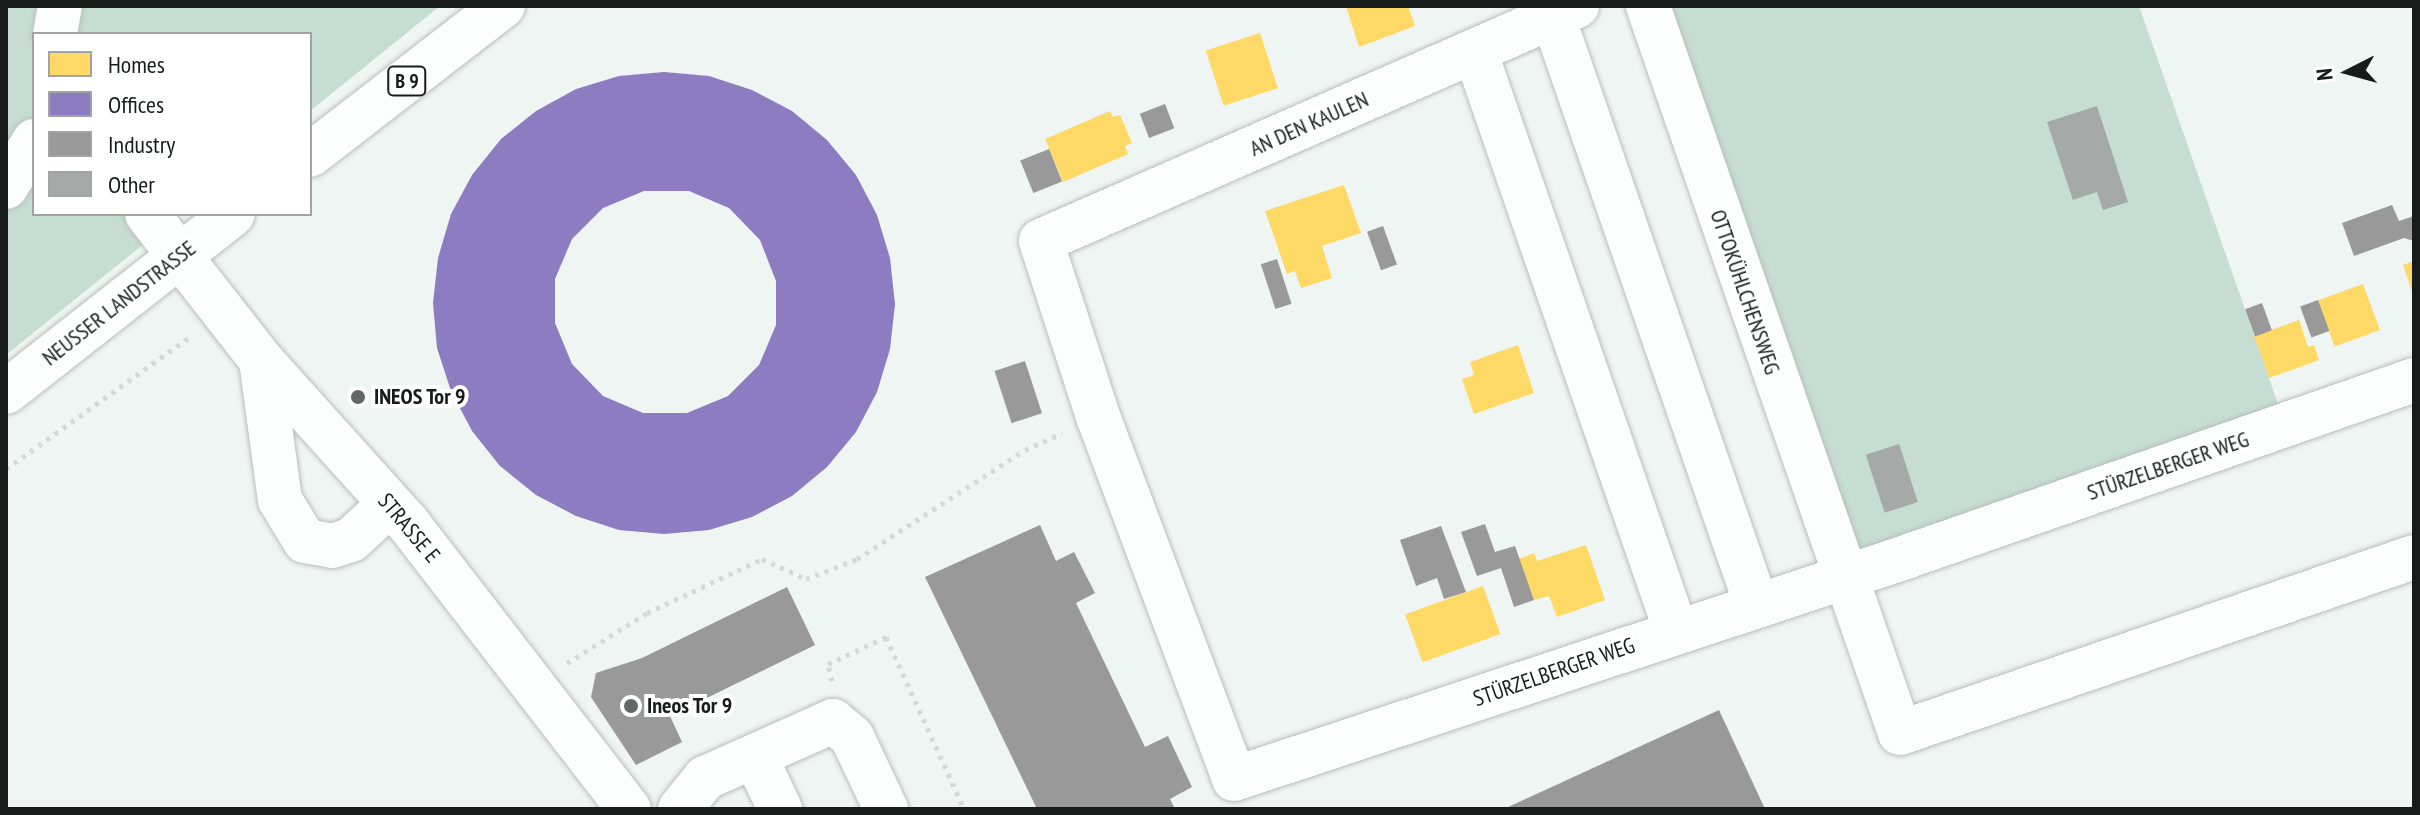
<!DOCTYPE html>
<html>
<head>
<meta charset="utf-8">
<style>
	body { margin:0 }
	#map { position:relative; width:2420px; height:815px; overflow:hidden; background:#eef5f2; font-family:"PT Sans Narrow",sans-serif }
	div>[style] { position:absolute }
	.green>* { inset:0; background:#c5ddd3 }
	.homes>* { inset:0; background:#ffd966; transform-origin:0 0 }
	.offices>* { inset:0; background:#8e7cc3 }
	.industry>* { inset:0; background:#999; transform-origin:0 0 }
	.building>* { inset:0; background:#a5aaa8; transform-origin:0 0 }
	.path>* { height:5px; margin-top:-2.5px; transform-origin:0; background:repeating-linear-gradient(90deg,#d6d9d8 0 4px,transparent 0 10px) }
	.roads { filter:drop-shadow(0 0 2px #b9bebc) drop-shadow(0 0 2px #b9bebc) }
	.minor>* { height:44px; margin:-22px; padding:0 22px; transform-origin:22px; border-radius:22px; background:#fcfefd }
	.major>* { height:44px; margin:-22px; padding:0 22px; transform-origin:22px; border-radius:22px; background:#fcfefd }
	.dots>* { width:22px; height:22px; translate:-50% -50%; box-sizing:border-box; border:4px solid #fff; border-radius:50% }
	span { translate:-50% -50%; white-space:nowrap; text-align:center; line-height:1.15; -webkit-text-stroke:8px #fff; paint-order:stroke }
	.shield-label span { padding:2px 6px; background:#fff; border:2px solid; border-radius:6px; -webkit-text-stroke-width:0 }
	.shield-label { font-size:20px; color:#171c1a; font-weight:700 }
	.street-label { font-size:22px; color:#171c1a }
	.poi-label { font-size:22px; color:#171c1a; font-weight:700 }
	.left { translate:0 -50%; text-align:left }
	.frame { position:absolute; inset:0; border:8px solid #171c1a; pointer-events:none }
	.legend { position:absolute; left:32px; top:32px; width:280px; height:184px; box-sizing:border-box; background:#fff; border:2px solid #a2a4a3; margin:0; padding:10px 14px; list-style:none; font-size:24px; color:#171c1a }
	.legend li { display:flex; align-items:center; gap:16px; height:40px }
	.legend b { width:40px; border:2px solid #a2a4a3 }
	.north { position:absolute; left:2308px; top:32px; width:80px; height:80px; -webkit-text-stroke:6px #fff; paint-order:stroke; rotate:264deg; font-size:22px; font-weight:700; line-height:32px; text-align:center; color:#171c1a }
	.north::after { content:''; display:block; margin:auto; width:28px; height:36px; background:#171c1a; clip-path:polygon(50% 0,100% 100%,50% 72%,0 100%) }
</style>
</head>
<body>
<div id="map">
	<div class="green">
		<div style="clip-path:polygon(6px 6px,440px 6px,310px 111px,310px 34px,34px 34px,34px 214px,181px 214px,6px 355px)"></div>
		<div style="clip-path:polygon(1671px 6px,2139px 6px,2278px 404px,1857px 552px,1669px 12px)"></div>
	</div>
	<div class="homes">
		<div style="clip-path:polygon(1346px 6px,1408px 6px,1415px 26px,1359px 47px)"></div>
		<div style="left:1260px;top:33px;width:58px;height:57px;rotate:72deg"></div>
		<div style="clip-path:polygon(1110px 111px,1113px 117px,1120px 115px,1132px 143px,1125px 146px,1128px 154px,1063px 182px,1045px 139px)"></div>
		<div style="clip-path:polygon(1344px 185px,1361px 233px,1322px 246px,1332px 278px,1301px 288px,1295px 271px,1287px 274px,1265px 211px)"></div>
		<div style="clip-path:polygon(2414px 261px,2414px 294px,2413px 294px,2403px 265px)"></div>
		<div style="left:2363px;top:284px;width:49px;height:48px;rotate:70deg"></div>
		<div style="clip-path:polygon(2299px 320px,2308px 347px,2314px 345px,2319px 360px,2269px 378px,2254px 336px)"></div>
		<div style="clip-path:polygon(1518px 345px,1534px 393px,1474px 414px,1462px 379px,1474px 375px,1470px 362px)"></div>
		<div style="clip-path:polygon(1586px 545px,1605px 600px,1557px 617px,1549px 596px,1534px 600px,1519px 559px,1534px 553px,1537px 561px)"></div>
		<div style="left:1483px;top:586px;width:51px;height:83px;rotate:70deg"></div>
	</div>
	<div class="offices">
		<div style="clip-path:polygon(evenodd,664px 72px,709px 76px,752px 90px,792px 111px,827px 140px,856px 175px,877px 215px,890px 258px,895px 304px,890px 349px,877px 392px,856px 432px,827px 467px,792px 496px,752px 517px,709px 530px,664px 534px,619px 530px,576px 516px,536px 495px,500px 466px,472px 431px,451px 391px,437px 348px,433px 303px,438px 258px,451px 214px,472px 175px,501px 139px,536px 111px,576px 89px,619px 76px,664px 72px,644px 191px,689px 191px,729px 208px,760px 240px,776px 281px,776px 325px,759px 365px,728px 396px,687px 413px,643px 413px,603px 396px,572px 364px,555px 323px,555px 279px,572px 239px,603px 208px,644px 191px)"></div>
	</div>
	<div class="industry">
		<div style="left:1165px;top:104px;width:26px;height:27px;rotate:69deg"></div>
		<div style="left:1049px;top:149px;width:35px;height:31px;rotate:68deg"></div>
		<div style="clip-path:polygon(2392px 205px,2399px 221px,2414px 216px,2414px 241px,2404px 238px,2354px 256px,2342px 223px)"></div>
		<div style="left:1383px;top:226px;width:41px;height:17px;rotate:70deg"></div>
		<div style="left:1277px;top:259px;width:47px;height:17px;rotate:72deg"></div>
		<div style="left:2318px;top:300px;width:33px;height:19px;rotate:70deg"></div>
		<div style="left:2262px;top:303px;width:29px;height:18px;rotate:70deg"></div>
		<div style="left:1025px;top:361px;width:55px;height:32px;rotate:72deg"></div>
		<div style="clip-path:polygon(1485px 524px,1495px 552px,1515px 546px,1534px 600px,1514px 607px,1501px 568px,1477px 576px,1461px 532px)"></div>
		<div style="clip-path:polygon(1040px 525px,1056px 561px,1074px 552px,1095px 593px,1076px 603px,1145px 747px,1168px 736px,1192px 787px,1170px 799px,1175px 809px,1037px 809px,925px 577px)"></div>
		<div style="clip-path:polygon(1441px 526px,1466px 592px,1444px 599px,1437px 578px,1416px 586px,1400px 540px)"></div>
		<div style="clip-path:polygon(787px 587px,815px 645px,670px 716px,682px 742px,636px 765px,591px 697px,596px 673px,642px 658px)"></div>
		<div style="clip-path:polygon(1719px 710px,1765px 809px,1504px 809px)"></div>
	</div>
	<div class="building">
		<div style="clip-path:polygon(2097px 106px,2128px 202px,2103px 210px,2097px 192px,2073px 200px,2047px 122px)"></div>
		<div style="left:1899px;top:444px;width:61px;height:35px;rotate:72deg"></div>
	</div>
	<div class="path">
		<div style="left:6px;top:469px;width:226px;rotate:-35.7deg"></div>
		<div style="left:567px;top:663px;width:94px;rotate:-32deg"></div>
		<div style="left:647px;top:613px;width:127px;rotate:-25.2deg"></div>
		<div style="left:762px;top:559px;width:48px;rotate:24.4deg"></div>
		<div style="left:806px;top:579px;width:55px;rotate:-21.4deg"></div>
		<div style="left:857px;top:559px;width:200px;rotate:-33deg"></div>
		<div style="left:1025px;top:450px;width:41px;rotate:-24.7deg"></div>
		<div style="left:832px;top:681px;width:17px;rotate:-103deg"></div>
		<div style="left:828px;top:664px;width:64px;rotate:-25deg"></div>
		<div style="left:886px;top:637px;width:189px;rotate:65.6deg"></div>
	</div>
	<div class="roads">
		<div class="minor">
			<div style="left:1577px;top:6px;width:585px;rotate:156.33deg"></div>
			<div style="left:1041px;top:241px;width:187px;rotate:72deg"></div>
			<div style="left:1099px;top:419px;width:384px;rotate:69.4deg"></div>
			<div style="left:1234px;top:779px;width:701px;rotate:-18.28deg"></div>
			<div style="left:1900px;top:559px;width:544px;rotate:-19.2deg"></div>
			<div style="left:1648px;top:6px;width:769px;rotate:70.88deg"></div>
			<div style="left:1900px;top:733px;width:543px;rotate:-18.9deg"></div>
			<div style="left:1553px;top:17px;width:621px;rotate:70.92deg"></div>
			<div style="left:55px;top:34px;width:28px;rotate:-80deg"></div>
			<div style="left:1475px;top:51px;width:614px;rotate:70.89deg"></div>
			<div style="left:6px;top:187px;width:54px;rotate:-58.7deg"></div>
			<div style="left:147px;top:214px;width:185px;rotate:52deg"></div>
			<div style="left:261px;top:360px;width:218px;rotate:48deg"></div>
			<div style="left:407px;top:522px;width:363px;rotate:52.3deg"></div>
			<div style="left:261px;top:360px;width:141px;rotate:82.3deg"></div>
			<div style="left:280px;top:500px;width:48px;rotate:58.6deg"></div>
			<div style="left:305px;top:541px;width:27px;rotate:10deg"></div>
			<div style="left:332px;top:546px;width:20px;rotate:-18deg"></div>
			<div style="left:351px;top:540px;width:53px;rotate:-42.7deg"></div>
			<div style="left:755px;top:756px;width:59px;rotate:64.7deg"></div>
			<div style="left:680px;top:809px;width:40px;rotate:-51deg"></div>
			<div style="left:705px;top:778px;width:140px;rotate:-24deg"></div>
			<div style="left:833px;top:721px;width:25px;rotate:40deg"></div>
			<div style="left:852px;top:737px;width:80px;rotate:64.7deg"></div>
		</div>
		<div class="major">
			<div style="left:310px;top:155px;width:244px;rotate:-37.7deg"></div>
			<div style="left:6px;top:392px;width:288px;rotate:-38.1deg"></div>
		</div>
	</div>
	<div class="dots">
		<div style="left:358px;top:397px;background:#626866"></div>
		<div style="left:631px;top:706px;background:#626866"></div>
	</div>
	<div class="shield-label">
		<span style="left:407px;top:81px">B 9</span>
	</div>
	<div class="street-label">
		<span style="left:1309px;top:124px;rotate:-24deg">AN DEN KAULEN</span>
		<span style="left:1745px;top:292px;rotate:71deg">OTTOKÜHLCHENSWEG</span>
		<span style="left:119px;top:303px;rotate:-38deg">NEUSSER LANDSTRASSE</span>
		<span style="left:2168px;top:466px;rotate:-19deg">STÜRZELBERGER WEG</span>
		<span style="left:409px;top:528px;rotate:50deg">STRASSE E</span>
		<span style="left:1554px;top:672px;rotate:-19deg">STÜRZELBERGER WEG</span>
	</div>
	<div class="poi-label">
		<span class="left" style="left:374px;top:397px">INEOS Tor 9</span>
		<span class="left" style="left:647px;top:706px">Ineos Tor 9</span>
	</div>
	<div class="frame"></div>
	<ul class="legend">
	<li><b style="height:22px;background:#ffd966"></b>Homes</li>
	<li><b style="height:22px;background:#8e7cc3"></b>Offices</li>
	<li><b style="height:22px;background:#999"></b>Industry</li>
	<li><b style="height:22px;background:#a5aaa8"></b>Other</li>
	</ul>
	<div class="north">N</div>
</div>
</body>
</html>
